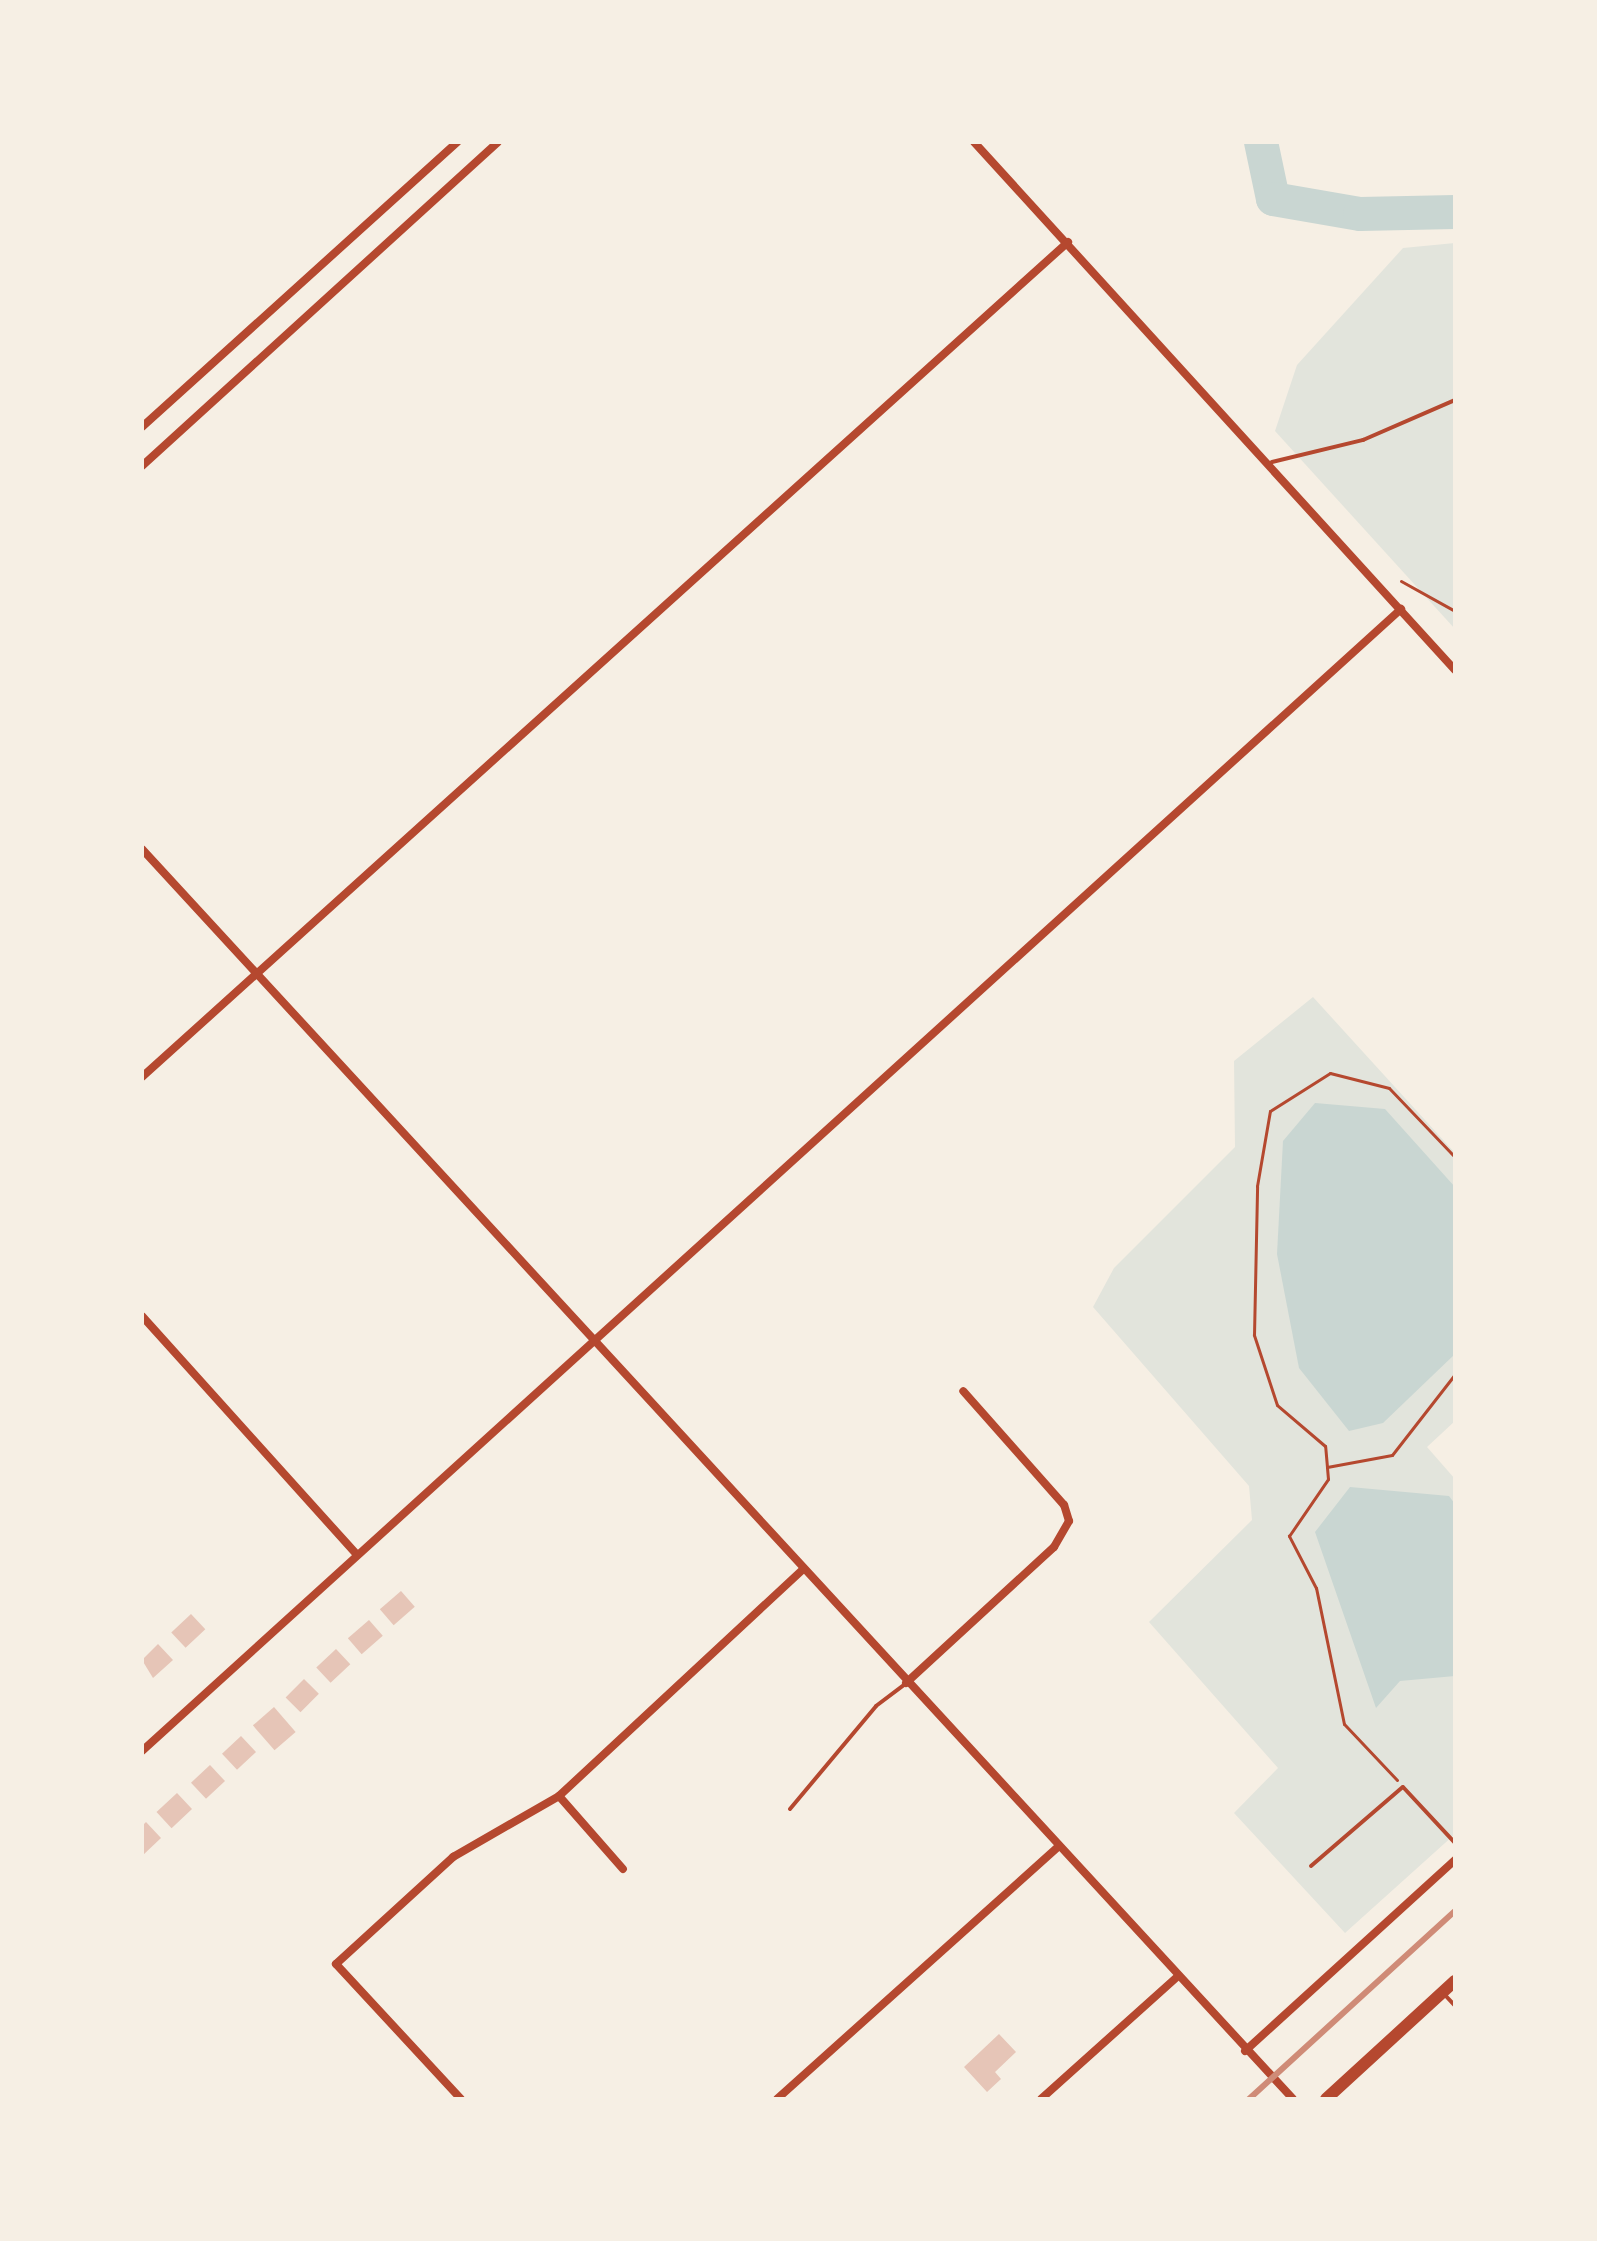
<!DOCTYPE html>
<html>
<head>
<meta charset="utf-8">
<style>
	body { margin:0 }
	#map { position:relative; width:1597px; height:2241px; overflow:hidden; background:#f6efe4; font-family:Mulish,sans-serif }
	div>[style] { position:absolute }
	.green>* { inset:0; background:#e2e4dc }
	.water>* { inset:0; background:#c9d6d2 }
	.river>* { height:34px; margin:-17px; padding:0 17px; transform-origin:17px; border-radius:17px; background:#c9d6d2 }
	.building>* { inset:0; background:#e6c5b7; transform-origin:0 0 }
	.path>* { height:3px; margin:-1.5px; padding:0 1.5px; transform-origin:1.5px; border-radius:1.5px; background:#b5482f }
	.service>* { height:4px; margin:-2px; padding:0 2px; transform-origin:2px; border-radius:2px; background:#b5482f }
	.minor>* { height:8px; margin:-4px; padding:0 4px; transform-origin:4px; border-radius:4px; background:#b5482f }
	.primary>* { height:12px; margin:-6px; padding:0 6px; transform-origin:6px; border-radius:6px; background:#b5482f }
	.rail>* { height:6px; margin:-3px; padding:0 3px; transform-origin:3px; border-radius:3px; background:#cf8b77 }
	span { translate:-50% -50%; white-space:nowrap; text-align:center; line-height:1.15; -webkit-text-stroke:8px #f6efe4; paint-order:stroke }
	.frame { position:absolute; inset:0; border:144px solid #f6efe4; pointer-events:none }
</style>
</head>
<body>
<div id="map">
	<div class="green">
		<div style="clip-path:polygon(1455px 243px,1455px 629px,1275px 431px,1297px 365px,1403px 248px)"></div>
		<div style="clip-path:polygon(1313px 997px,1455px 1153px,1455px 1421px,1427px 1447px,1455px 1479px,1455px 1834px,1345px 1933px,1234px 1813px,1278px 1768px,1149px 1622px,1252px 1520px,1249px 1486px,1093px 1307px,1114px 1268px,1235px 1147px,1234px 1061px)"></div>
	</div>
	<div class="water">
		<div style="clip-path:polygon(1315px 1103px,1385px 1109px,1455px 1187px,1455px 1354px,1383px 1423px,1349px 1431px,1299px 1368px,1277px 1254px,1283px 1141px)"></div>
		<div style="clip-path:polygon(1350px 1487px,1449px 1496px,1455px 1504px,1455px 1676px,1400px 1681px,1376px 1708px,1315px 1532px)"></div>
	</div>
	<div class="river">
		<div style="left:1261px;top:142px;width:58px;rotate:78.1deg"></div>
		<div style="left:1273px;top:199px;width:88px;rotate:9.8deg"></div>
		<div style="left:1360px;top:214px;width:95px;rotate:-1.2deg"></div>
	</div>
	<div class="building">
		<div style="left:401px;top:1591px;width:21px;height:28px;rotate:49deg"></div>
		<div style="left:191px;top:1614px;width:21px;height:27px;rotate:47deg"></div>
		<div style="left:369px;top:1620px;width:21px;height:28px;rotate:49deg"></div>
		<div style="clip-path:polygon(158px 1644px,173px 1660px,153px 1678px,142px 1660px)"></div>
		<div style="left:336px;top:1649px;width:21px;height:27px;rotate:47deg"></div>
		<div style="left:304px;top:1679px;width:21px;height:26px;rotate:45deg"></div>
		<div style="left:274px;top:1707px;width:33px;height:28px;rotate:49deg"></div>
		<div style="left:241px;top:1736px;width:22px;height:26px;rotate:47deg"></div>
		<div style="left:210px;top:1765px;width:22px;height:26px;rotate:47deg"></div>
		<div style="left:177px;top:1793px;width:22px;height:28px;rotate:47deg"></div>
		<div style="clip-path:polygon(146px 1822px,161px 1838px,142px 1856px,142px 1826px)"></div>
		<div style="clip-path:polygon(999px 2034px,1016px 2052px,995px 2072px,1001px 2079px,987px 2092px,964px 2067px)"></div>
	</div>
	<div class="path">
		<div style="left:1401px;top:581px;width:62px;rotate:29.1deg"></div>
		<div style="left:1327px;top:1467px;width:66px;rotate:-10.5deg"></div>
		<div style="left:1392px;top:1455px;width:103px;rotate:-52.1deg"></div>
		<div style="left:1397px;top:1780px;width:77px;rotate:-133.4deg"></div>
		<div style="left:1344px;top:1724px;width:139px;rotate:-101.6deg"></div>
		<div style="left:1316px;top:1588px;width:59px;rotate:-117.4deg"></div>
		<div style="left:1289px;top:1536px;width:69px;rotate:-55.6deg"></div>
		<div style="left:1328px;top:1479px;width:12px;rotate:-95deg"></div>
		<div style="left:1327px;top:1467px;width:21px;rotate:-95deg"></div>
		<div style="left:1325px;top:1446px;width:63px;rotate:-139.5deg"></div>
		<div style="left:1277px;top:1405px;width:74px;rotate:-108.2deg"></div>
		<div style="left:1254px;top:1335px;width:149px;rotate:-88.8deg"></div>
		<div style="left:1257px;top:1186px;width:76px;rotate:-80.2deg"></div>
		<div style="left:1270px;top:1111px;width:71px;rotate:-32.3deg"></div>
		<div style="left:1330px;top:1073px;width:61px;rotate:14.3deg"></div>
		<div style="left:1389px;top:1088px;width:95px;rotate:46.3deg"></div>
	</div>
	<div class="service">
		<div style="left:1272px;top:462px;width:94px;rotate:-13.6deg"></div>
		<div style="left:1363px;top:440px;width:100px;rotate:-23.5deg"></div>
		<div style="left:790px;top:1809px;width:134px;rotate:-50.1deg"></div>
		<div style="left:876px;top:1706px;width:38px;rotate:-37deg"></div>
		<div style="left:1311px;top:1866px;width:121px;rotate:-40.7deg"></div>
		<div style="left:1403px;top:1787px;width:76px;rotate:47.1deg"></div>
		<div style="left:1444px;top:1994px;width:16px;rotate:47deg"></div>
	</div>
	<div class="minor">
		<div style="left:974px;top:142px;width:714px;rotate:47.67deg"></div>
		<div style="left:142px;top:427px;width:425px;rotate:-42.1deg"></div>
		<div style="left:142px;top:466px;width:481px;rotate:-42.3deg"></div>
		<div style="left:142px;top:849px;width:1699px;rotate:47.36deg"></div>
		<div style="left:142px;top:1077px;width:1247px;rotate:-42.04deg"></div>
		<div style="left:142px;top:1316px;width:321px;rotate:48deg"></div>
		<div style="left:906px;top:1683px;width:201px;rotate:-42.6deg"></div>
		<div style="left:1054px;top:1547px;width:30px;rotate:-60deg"></div>
		<div style="left:1069px;top:1521px;width:17px;rotate:-107deg"></div>
		<div style="left:1064px;top:1505px;width:152px;rotate:-131.5deg"></div>
		<div style="left:142px;top:1751px;width:1700px;rotate:-42.21deg"></div>
		<div style="left:559px;top:1796px;width:97px;rotate:48.8deg"></div>
		<div style="left:1245px;top:2051px;width:284px;rotate:-42.3deg"></div>
		<div style="left:461px;top:2099px;width:184px;rotate:-132.8deg"></div>
		<div style="left:336px;top:1964px;width:159px;rotate:-42.4deg"></div>
		<div style="left:453px;top:1857px;width:122px;rotate:-29.9deg"></div>
		<div style="left:559px;top:1796px;width:333px;rotate:-42.9deg"></div>
		<div style="left:777px;top:2099px;width:377px;rotate:-41.9deg"></div>
		<div style="left:1041px;top:2099px;width:181px;rotate:-41.9deg"></div>
	</div>
	<div class="primary">
		<div style="left:1326px;top:2099px;width:175px;rotate:-42.5deg"></div>
	</div>
	<div class="rail">
		<div style="left:1249px;top:2099px;width:279px;rotate:-42.4deg"></div>
	</div>
	<div class="frame"></div>
</div>
</body>
</html>
